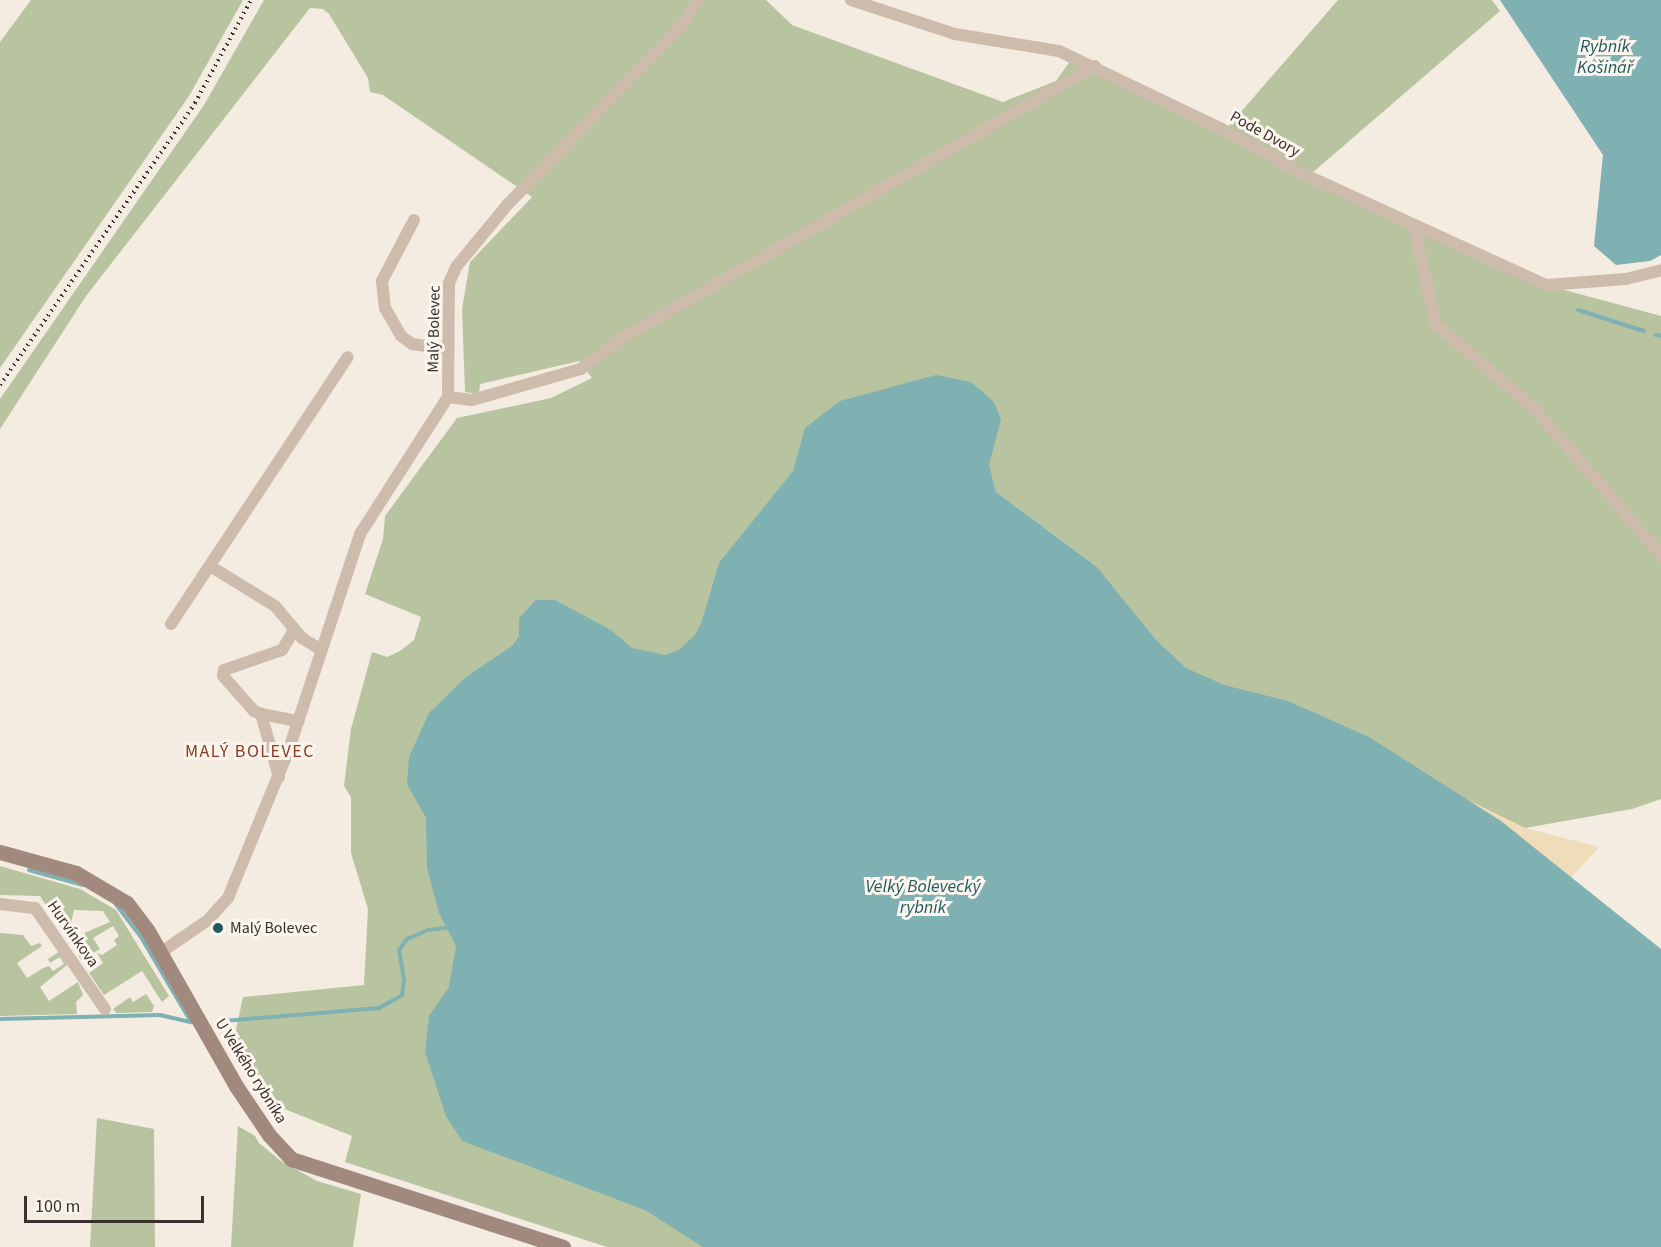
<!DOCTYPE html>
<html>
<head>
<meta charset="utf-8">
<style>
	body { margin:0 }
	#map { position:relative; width:1661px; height:1247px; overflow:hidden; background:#f4ebe1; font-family:"Source Sans 3",sans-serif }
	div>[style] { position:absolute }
	.green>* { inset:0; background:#b8c4a0 }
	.sand>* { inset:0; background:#efdcb8 }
	.water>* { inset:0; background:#7fb0b2 }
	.stream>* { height:4px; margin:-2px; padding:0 2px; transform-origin:2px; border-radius:2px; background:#7fb0b2 }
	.street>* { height:12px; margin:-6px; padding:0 6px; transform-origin:6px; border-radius:6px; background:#cdbbac }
	.secondary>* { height:15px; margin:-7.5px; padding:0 7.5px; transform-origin:7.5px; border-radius:7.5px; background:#a18a7d }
	.rail>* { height:4px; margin-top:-2px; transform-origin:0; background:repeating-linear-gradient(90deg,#3b302b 0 1.5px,transparent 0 6px) }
	.dots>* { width:16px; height:16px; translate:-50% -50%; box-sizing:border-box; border:3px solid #fbf5ee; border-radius:50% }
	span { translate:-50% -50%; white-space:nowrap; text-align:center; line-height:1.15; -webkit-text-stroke:6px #fbf5ee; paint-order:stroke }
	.street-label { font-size:16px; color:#3b302b }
	.poi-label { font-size:16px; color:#3b302b }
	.left { translate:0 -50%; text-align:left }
	.water-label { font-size:18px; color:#1f5a5e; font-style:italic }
	.neighbourhood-label { font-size:18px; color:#8c3b22; letter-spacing:1.5px }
	.scale { position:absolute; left:24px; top:1196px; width:180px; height:27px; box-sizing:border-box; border:3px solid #3b302b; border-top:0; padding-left:8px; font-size:18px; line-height:21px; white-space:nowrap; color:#3b302b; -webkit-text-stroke:4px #fbf5ee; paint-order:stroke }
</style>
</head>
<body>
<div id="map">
	<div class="green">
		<div style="clip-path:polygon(31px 0,243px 0,189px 96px,0 368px,0 42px)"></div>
		<div style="clip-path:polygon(264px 0,766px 0,792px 25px,1003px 102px,1056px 81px,1070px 61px,1227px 128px,1338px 0,1492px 0,1500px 11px,1312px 173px,1546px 285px,1661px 316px,1661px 799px,1632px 809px,1525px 828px,1203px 678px,1186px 713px,1095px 565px,996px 492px,992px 476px,830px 1247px,607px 1247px,345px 1162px,352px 1136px,262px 1100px,232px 1049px,243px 997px,364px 985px,368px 909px,351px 853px,351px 797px,344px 786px,351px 729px,372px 652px,387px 657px,400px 651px,414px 640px,421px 617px,365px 594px,383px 539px,385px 516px,457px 418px,551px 398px,592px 378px,579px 361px,480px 384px,479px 394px,465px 392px,462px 309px,470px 262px,532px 197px,383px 95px,370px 92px,368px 78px,329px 14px,323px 9px,310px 8px,86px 296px,0 429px,0 399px,204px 105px)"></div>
		<div style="clip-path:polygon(0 866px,80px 889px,116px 910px,169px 996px,162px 1002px,142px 971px,104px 995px,89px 973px,103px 963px,97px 953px,102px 955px,117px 945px,114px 940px,119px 936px,113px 926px,93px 938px,100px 949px,81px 960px,75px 950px,84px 944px,77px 936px,110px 922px,103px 911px,74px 910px,70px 928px,78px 928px,78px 932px,68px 939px,40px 896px,0 895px)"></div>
		<div style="clip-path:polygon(0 933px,23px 935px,31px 946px,40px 943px,42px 946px,17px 963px,27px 978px,43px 968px,49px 966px,53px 971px,64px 964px,60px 957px,50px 963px,48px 959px,59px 952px,67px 965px,40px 987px,49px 1001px,78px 982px,83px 995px,76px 1002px,77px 1014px,0 1016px)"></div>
		<div style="clip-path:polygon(146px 994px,154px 1006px,152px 1012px,116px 1013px,113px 1009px,130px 997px,133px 1002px)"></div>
		<div style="clip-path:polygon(97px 1118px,154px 1129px,155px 1247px,90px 1247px)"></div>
		<div style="clip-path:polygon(238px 1126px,255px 1136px,259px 1143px,281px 1161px,317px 1181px,361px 1194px,353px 1247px,231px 1247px)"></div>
	</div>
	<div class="sand">
		<div style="clip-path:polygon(1460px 796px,1525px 828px,1599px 847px,1547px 904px)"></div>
	</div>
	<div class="water">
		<div style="clip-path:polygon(1500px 0,1661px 0,1661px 255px,1650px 261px,1616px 265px,1594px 246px,1603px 155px)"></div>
		<div style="clip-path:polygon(936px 375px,971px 382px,994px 402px,1001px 419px,989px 465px,996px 492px,1096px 566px,1156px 640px,1186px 668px,1224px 685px,1288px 701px,1369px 737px,1501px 821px,1661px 949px,1661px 1247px,703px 1247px,645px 1210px,462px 1141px,446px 1116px,425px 1052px,429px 1016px,449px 987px,456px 946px,439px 913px,427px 868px,426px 818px,407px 784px,409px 757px,429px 713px,466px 677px,512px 646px,519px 636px,519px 618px,536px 600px,555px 600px,611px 630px,632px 648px,665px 655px,679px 650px,695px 635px,702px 621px,719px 563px,793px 471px,805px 428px,840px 401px)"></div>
	</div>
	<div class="stream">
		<div style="left:1578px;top:310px;width:69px;rotate:17.7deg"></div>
		<div style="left:1656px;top:335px;width:5px;rotate:11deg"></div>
		<div style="left:29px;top:870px;width:56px;rotate:15.5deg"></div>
		<div style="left:115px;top:903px;width:43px;rotate:52.6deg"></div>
		<div style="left:141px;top:937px;width:99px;rotate:59.5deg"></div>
		<div style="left:0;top:1019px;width:160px;rotate:-1.4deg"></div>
		<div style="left:160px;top:1015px;width:31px;rotate:13deg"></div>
		<div style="left:224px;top:1021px;width:156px;rotate:-4.8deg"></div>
		<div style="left:379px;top:1008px;width:26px;rotate:-29deg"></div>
		<div style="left:402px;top:995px;width:15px;rotate:-82deg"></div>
		<div style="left:404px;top:980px;width:30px;rotate:-99deg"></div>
		<div style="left:399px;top:950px;width:14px;rotate:-54deg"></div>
		<div style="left:407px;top:939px;width:23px;rotate:-23deg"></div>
		<div style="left:428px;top:930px;width:23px;rotate:-7deg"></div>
	</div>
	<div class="street">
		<div style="left:851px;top:0;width:109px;rotate:18.1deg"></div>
		<div style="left:955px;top:34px;width:105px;rotate:9.3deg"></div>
		<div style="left:1059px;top:51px;width:178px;rotate:25.6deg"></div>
		<div style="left:1220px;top:128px;width:90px;rotate:29.1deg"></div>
		<div style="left:1299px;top:172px;width:272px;rotate:24.6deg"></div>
		<div style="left:1546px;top:285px;width:80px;rotate:-4.3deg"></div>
		<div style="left:1626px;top:279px;width:36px;rotate:-14deg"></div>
		<div style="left:414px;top:220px;width:69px;rotate:117.7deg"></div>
		<div style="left:382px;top:281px;width:27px;rotate:84deg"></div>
		<div style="left:385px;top:308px;width:32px;rotate:60deg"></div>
		<div style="left:401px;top:336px;width:14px;rotate:36deg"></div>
		<div style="left:412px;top:344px;width:36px;rotate:8deg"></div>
		<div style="left:1414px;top:226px;width:101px;rotate:77.5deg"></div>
		<div style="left:1436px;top:325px;width:127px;rotate:40.2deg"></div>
		<div style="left:1533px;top:407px;width:196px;rotate:49.1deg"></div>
		<div style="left:448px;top:397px;width:24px;rotate:7deg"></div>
		<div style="left:472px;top:400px;width:113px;rotate:-15.9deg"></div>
		<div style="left:581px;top:369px;width:48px;rotate:-37.3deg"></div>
		<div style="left:619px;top:340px;width:549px;rotate:-29.93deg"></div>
		<div style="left:210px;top:566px;width:76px;rotate:31.6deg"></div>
		<div style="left:275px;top:606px;width:42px;rotate:49.8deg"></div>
		<div style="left:302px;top:638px;width:22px;rotate:32deg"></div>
		<div style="left:171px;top:624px;width:320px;rotate:-56.5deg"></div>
		<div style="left:261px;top:714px;width:38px;rotate:11deg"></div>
		<div style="left:279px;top:777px;width:66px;rotate:-105.9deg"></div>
		<div style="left:261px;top:714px;width:8px;rotate:-157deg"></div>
		<div style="left:254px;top:711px;width:47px;rotate:-131.5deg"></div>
		<div style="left:223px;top:676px;width:6px;rotate:-81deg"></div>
		<div style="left:224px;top:670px;width:61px;rotate:-19deg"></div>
		<div style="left:282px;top:650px;width:23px;rotate:-59deg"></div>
		<div style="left:0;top:904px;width:35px;rotate:7deg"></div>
		<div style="left:35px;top:908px;width:123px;rotate:55.3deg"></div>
		<div style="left:160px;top:953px;width:58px;rotate:-34.5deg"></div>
		<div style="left:208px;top:920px;width:30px;rotate:-48deg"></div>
		<div style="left:228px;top:898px;width:158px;rotate:-67.7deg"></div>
		<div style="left:288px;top:752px;width:230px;rotate:-71.7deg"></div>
		<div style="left:360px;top:534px;width:163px;rotate:-57.3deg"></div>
		<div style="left:448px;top:397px;width:114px;rotate:-89.5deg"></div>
		<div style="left:449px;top:283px;width:17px;rotate:-66deg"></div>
		<div style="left:456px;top:267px;width:82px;rotate:-50.5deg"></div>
		<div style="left:508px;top:204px;width:247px;rotate:-45.8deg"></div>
		<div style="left:680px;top:27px;width:32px;rotate:-56deg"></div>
	</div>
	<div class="secondary">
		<div style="left:0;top:852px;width:79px;rotate:15.4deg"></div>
		<div style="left:76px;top:873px;width:59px;rotate:30.5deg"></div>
		<div style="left:127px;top:903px;width:35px;rotate:53deg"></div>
		<div style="left:148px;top:931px;width:178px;rotate:60.4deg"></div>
		<div style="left:236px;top:1086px;width:59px;rotate:56deg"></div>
		<div style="left:269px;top:1135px;width:33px;rotate:47deg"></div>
		<div style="left:291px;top:1159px;width:286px;rotate:17.9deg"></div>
	</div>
	<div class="rail">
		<div style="left:0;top:385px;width:343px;rotate:-55.3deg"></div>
		<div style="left:195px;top:103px;width:117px;rotate:-61.5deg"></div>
	</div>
	<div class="dots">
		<div style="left:218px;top:928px;background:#1f5a5e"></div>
	</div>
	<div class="street-label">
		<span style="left:1265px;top:134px;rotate:29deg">Pode Dvory</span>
		<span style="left:434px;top:329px;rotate:-89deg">Malý Bolevec</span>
		<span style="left:73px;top:934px;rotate:55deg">Hurvínkova</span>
		<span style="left:251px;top:1071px;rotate:58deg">U Velkého rybníka</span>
	</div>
	<div class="poi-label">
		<span class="left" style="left:230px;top:928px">Malý Bolevec</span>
	</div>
	<div class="water-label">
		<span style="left:1605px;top:58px">Rybník<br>Košinář</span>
		<span style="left:923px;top:898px">Velký Bolevecký<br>rybník</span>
	</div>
	<div class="neighbourhood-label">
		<span style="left:250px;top:752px">MALÝ BOLEVEC</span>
	</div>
	<div class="scale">100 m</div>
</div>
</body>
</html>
